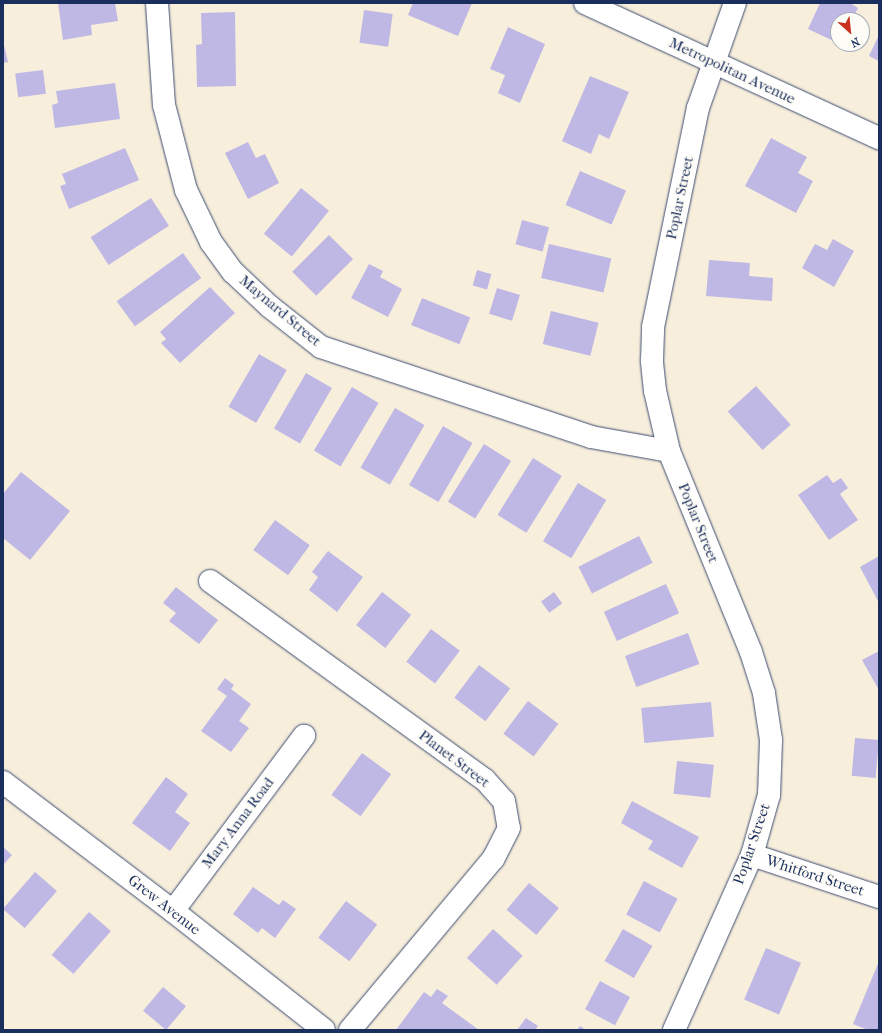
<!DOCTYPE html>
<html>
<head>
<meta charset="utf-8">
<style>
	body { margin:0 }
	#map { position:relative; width:882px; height:1033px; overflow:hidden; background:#f7eedc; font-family:"IM FELL French Canon",serif }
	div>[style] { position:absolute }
	.building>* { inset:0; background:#bfb8e4; transform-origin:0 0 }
	.roads { filter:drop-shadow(0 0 1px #3c4c71) drop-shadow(0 0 1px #3c4c71) }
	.minor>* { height:22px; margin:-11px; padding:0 11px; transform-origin:11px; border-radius:11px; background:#fff }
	span { translate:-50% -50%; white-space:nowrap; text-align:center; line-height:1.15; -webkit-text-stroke:4px #fdfcf7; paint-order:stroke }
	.street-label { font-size:15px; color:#1b2f5e }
	.frame { position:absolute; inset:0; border:4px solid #1b2f5e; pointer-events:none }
	.north { position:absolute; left:830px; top:12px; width:40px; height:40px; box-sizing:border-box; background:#fdfcf7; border:1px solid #a3aaba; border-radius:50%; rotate:153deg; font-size:11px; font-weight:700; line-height:16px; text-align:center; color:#1b2f5e }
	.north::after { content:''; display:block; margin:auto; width:14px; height:18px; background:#c8321e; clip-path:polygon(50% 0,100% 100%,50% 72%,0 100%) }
</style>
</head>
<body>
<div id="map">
	<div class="building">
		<div style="clip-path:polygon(58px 3px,115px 3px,118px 21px,91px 25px,92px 35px,63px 40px)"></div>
		<div style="clip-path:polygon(413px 3px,472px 3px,458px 36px,408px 15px)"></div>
		<div style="clip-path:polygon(820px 3px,850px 3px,858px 8px,852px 20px,838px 20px,838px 43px,808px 29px)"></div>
		<div style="left:364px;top:10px;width:29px;height:33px;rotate:8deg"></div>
		<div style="clip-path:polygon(235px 12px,236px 86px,197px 87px,196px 45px,202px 44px,201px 13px)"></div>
		<div style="clip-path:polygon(508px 27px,545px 44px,520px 103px,498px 93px,505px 75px,490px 69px)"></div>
		<div style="clip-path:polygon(879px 35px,879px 61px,869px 56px)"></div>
		<div style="clip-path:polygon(3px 41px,8px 62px,3px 63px)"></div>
		<div style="left:43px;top:70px;width:24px;height:28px;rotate:83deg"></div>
		<div style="clip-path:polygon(590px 76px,629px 92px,609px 139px,599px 134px,591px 154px,562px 141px)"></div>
		<div style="clip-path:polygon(115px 83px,120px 119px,55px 128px,52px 105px,58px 103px,56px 91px)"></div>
		<div style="clip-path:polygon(771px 138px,807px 157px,798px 173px,813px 181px,796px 213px,745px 186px)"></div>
		<div style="clip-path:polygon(248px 142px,256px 158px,265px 154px,279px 183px,248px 199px,225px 153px)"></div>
		<div style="clip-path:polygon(125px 148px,139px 180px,69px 209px,60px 186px,66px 184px,62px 174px)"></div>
		<div style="left:580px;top:171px;width:50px;height:37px;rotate:23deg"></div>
		<div style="left:301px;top:188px;width:36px;height:59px;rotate:39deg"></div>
		<div style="left:151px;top:198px;width:33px;height:72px;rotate:57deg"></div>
		<div style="left:522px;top:220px;width:28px;height:25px;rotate:15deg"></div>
		<div style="left:329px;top:235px;width:34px;height:52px;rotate:45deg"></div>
		<div style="clip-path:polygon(833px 239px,854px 251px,834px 287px,802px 268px,815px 244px,827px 250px)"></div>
		<div style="left:549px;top:244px;width:64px;height:35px;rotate:13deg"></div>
		<div style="left:183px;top:253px;width:31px;height:82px;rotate:54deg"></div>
		<div style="clip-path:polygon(709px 260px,750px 263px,749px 276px,773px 278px,772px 301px,706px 296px)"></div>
		<div style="clip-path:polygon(369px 264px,383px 271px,380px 277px,402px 289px,388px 317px,351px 298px)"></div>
		<div style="left:477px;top:270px;width:15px;height:16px;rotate:16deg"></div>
		<div style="clip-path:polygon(210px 287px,235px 313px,180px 363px,161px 343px,166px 339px,160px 332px)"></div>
		<div style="left:497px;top:288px;width:24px;height:27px;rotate:17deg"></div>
		<div style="left:422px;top:298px;width:52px;height:29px;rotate:22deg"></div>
		<div style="left:551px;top:311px;width:49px;height:34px;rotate:14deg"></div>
		<div style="left:259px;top:354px;width:32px;height:61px;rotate:30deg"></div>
		<div style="left:306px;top:373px;width:30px;height:64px;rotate:30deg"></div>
		<div style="left:756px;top:386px;width:52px;height:38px;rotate:48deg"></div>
		<div style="left:352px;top:387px;width:31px;height:74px;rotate:31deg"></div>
		<div style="left:395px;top:408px;width:34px;height:69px;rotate:30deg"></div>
		<div style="left:443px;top:426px;width:34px;height:68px;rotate:30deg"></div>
		<div style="left:484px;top:444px;width:32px;height:68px;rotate:32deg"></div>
		<div style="left:533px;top:458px;width:34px;height:67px;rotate:32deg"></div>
		<div style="clip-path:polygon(21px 472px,70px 511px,30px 560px,3px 538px,3px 494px)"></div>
		<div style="clip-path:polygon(827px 475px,833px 483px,841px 478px,848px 488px,840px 494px,858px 520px,829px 540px,798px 495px)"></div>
		<div style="left:578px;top:483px;width:33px;height:68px;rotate:31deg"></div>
		<div style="left:275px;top:520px;width:43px;height:37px;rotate:36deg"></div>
		<div style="left:639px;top:536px;width:30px;height:68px;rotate:63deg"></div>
		<div style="clip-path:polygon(328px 551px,363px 577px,337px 612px,309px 590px,318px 577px,312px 572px)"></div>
		<div style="clip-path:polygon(879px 556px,879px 603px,860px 567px)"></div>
		<div style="left:666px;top:584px;width:32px;height:68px;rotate:66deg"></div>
		<div style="clip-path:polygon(176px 587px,218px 620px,199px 644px,169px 621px,176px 613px,163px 603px)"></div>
		<div style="left:382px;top:592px;width:37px;height:42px;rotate:38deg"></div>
		<div style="left:554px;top:592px;width:14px;height:16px;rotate:54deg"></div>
		<div style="left:431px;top:629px;width:36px;height:41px;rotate:37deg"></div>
		<div style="left:688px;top:633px;width:33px;height:67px;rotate:70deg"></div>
		<div style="clip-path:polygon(879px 651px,879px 690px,862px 660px)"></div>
		<div style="left:479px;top:665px;width:39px;height:41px;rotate:37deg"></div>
		<div style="clip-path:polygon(225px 678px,234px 685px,231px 689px,251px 704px,239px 721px,249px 728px,231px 752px,201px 731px,227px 696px,217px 689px)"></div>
		<div style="left:528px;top:701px;width:38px;height:41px;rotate:37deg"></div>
		<div style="left:711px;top:702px;width:35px;height:70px;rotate:85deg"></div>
		<div style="left:855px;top:738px;width:24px;height:38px;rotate:5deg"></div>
		<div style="left:362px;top:753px;width:36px;height:52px;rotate:36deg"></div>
		<div style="left:677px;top:761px;width:37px;height:33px;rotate:6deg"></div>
		<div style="clip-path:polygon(166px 777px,188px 794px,175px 812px,190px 823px,170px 851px,132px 823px)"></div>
		<div style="clip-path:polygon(632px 801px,699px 837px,682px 868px,648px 849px,653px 841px,621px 823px)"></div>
		<div style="clip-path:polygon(3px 847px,12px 855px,3px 865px)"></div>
		<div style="left:35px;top:872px;width:29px;height:49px;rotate:41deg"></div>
		<div style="left:644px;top:881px;width:38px;height:38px;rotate:28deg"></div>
		<div style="left:529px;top:883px;width:39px;height:35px;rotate:40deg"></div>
		<div style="clip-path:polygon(253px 887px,279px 905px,283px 900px,296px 909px,275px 938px,262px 928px,258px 933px,233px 914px)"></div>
		<div style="left:346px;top:901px;width:39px;height:46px;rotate:37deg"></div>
		<div style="left:89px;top:912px;width:29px;height:57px;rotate:41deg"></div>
		<div style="left:493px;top:929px;width:40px;height:39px;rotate:42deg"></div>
		<div style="left:623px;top:929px;width:34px;height:37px;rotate:30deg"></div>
		<div style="left:766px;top:948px;width:38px;height:56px;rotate:23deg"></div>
		<div style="clip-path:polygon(879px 961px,879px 1030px,868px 1030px,853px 1024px)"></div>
		<div style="left:600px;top:981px;width:34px;height:32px;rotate:28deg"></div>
		<div style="left:163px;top:987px;width:30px;height:31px;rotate:40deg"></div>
		<div style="clip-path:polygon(437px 989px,448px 996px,442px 1003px,479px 1030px,396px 1030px,424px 992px,431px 997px)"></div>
		<div style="clip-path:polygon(526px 1018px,538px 1026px,535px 1030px,517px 1030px)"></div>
		<div style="clip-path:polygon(580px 1026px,586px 1030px,577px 1030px)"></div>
	</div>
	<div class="roads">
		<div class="minor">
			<div style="left:157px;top:3px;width:102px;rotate:86.1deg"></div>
			<div style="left:164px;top:105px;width:88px;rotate:75.5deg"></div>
			<div style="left:186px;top:190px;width:58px;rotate:64.3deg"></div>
			<div style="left:211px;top:242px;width:37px;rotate:54deg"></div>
			<div style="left:233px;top:272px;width:50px;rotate:43.4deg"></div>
			<div style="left:269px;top:306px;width:66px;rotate:38.3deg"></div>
			<div style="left:321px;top:347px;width:285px;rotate:18.4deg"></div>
			<div style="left:591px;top:437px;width:79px;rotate:10.2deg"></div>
			<div style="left:585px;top:3px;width:324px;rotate:24.7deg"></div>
			<div style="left:210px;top:581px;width:339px;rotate:35.9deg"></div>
			<div style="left:485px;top:780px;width:28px;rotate:48deg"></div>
			<div style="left:504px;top:801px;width:27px;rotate:80deg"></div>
			<div style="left:509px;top:828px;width:35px;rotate:117deg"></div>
			<div style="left:493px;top:859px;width:223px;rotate:129.9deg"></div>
			<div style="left:3px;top:782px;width:213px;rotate:37.2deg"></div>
			<div style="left:173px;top:911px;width:192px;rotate:38.2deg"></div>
			<div style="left:752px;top:855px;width:134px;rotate:18.3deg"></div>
			<div style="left:173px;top:911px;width:219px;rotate:-53.2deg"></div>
			<div style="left:674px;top:1030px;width:192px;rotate:-66deg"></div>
			<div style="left:752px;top:855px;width:62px;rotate:-74.2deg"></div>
			<div style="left:769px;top:795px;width:55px;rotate:-87.9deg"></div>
			<div style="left:771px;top:740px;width:48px;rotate:-98.5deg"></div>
			<div style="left:764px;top:693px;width:43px;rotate:-107.6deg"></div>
			<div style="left:751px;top:652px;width:217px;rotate:-112.2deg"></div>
			<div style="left:669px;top:451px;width:62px;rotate:-103.1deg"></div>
			<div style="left:655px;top:391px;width:31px;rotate:-96deg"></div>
			<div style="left:652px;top:360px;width:33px;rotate:-88deg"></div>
			<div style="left:653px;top:327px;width:224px;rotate:-78.4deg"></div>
			<div style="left:698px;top:108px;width:111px;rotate:-70.6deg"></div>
		</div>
	</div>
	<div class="street-label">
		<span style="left:732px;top:71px;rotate:25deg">Metropolitan Avenue</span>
		<span style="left:680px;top:198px;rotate:-78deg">Poplar Street</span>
		<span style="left:280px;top:311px;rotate:40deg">Maynard Street</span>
		<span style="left:698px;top:523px;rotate:68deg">Poplar Street</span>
		<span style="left:454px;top:759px;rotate:37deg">Planet Street</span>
		<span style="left:238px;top:823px;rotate:-53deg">Mary Anna Road</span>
		<span style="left:752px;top:844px;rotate:-71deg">Poplar Street</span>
		<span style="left:815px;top:876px;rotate:18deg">Whitford Street</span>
		<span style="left:164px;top:905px;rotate:38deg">Grew Avenue</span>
	</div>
	<div class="frame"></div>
	<div class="north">N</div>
</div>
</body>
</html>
